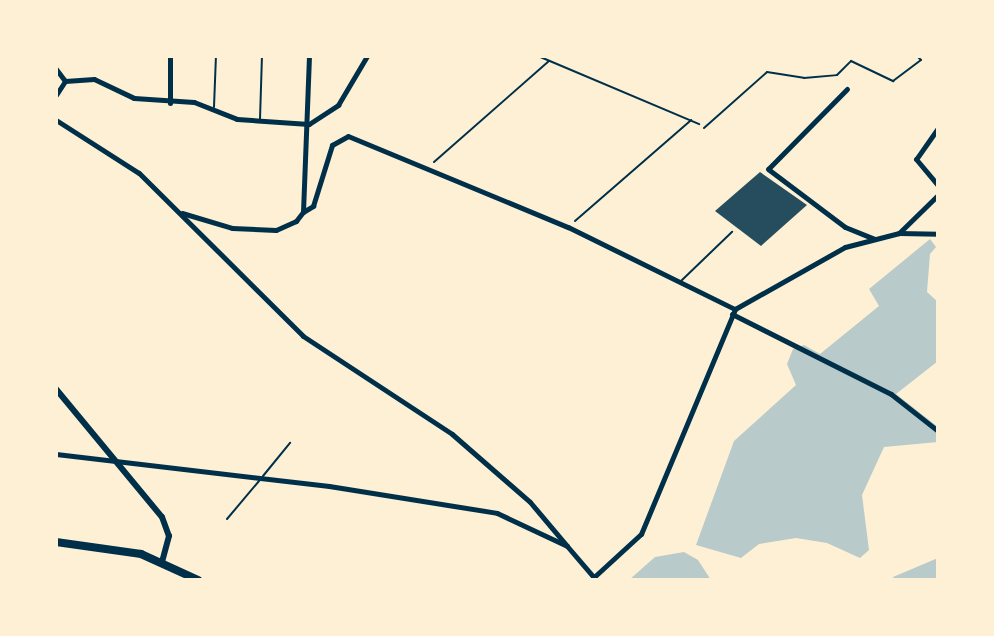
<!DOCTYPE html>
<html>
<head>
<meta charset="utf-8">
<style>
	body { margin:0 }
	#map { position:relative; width:994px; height:636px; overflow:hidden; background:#fdf0d5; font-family:"PT Sans",sans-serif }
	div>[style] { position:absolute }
	.green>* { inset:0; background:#b9caca }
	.building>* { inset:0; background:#264d5e }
	.path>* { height:2px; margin:-1px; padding:0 1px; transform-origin:1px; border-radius:1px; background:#003049 }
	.service>* { height:2px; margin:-1px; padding:0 1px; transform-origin:1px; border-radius:1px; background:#003049 }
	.minor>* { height:5px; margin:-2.5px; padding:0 2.5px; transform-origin:2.5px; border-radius:2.5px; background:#003049 }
	.tertiary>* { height:6px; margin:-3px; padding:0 3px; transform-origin:3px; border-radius:3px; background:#003049 }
	.primary>* { height:8px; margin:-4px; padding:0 4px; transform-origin:4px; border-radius:4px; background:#003049 }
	span { translate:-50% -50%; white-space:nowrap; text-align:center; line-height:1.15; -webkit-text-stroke:6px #fdf0d5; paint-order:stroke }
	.frame { position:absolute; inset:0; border:58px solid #fdf0d5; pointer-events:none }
</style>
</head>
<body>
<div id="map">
	<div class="green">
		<div style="clip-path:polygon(930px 239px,936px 247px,930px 254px,927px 292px,938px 302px,938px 361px,896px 394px,938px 427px,938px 442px,884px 447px,862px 495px,869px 550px,860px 558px,827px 543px,796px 538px,759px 544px,741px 558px,696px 545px,734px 441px,796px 385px,787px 364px,793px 349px,804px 345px,820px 354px,879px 306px,869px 289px)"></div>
		<div style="clip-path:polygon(684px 552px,698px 560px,711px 580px,629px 580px,655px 557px)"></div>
		<div style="clip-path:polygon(938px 558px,938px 580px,894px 580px,893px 577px)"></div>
	</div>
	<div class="building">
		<div style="clip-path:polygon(760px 172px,807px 205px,761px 246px,715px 211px)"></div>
	</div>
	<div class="path">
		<div style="left:538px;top:56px;width:175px;rotate:22.9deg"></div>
		<div style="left:434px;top:162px;width:153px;rotate:-41.3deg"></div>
		<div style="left:575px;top:221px;width:154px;rotate:-41deg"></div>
	</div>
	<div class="service">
		<div style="left:214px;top:107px;width:51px;rotate:-87.8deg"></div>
		<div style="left:260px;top:119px;width:63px;rotate:-88.2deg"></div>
		<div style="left:704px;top:128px;width:84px;rotate:-41.6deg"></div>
		<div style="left:767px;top:72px;width:37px;rotate:9deg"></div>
		<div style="left:804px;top:78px;width:33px;rotate:-5deg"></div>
		<div style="left:837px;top:75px;width:20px;rotate:-45deg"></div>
		<div style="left:851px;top:61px;width:47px;rotate:25.5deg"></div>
		<div style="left:893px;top:81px;width:35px;rotate:-37deg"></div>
		<div style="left:921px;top:60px;width:6px;rotate:-135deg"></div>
		<div style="left:681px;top:281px;width:71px;rotate:-43.9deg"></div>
		<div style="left:263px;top:476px;width:43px;rotate:-50.7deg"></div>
		<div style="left:227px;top:519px;width:50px;rotate:-49.9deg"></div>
	</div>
	<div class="minor">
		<div style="left:56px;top:69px;width:15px;rotate:53deg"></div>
		<div style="left:847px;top:89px;width:112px;rotate:134.6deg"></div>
		<div style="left:768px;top:169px;width:96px;rotate:37deg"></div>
		<div style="left:845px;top:227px;width:31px;rotate:22deg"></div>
		<div style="left:56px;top:95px;width:17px;rotate:-57deg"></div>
		<div style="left:65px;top:81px;width:29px;rotate:-4deg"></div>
		<div style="left:94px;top:79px;width:44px;rotate:25.4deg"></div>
		<div style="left:134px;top:98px;width:60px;rotate:3.8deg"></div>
		<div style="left:194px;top:102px;width:46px;rotate:21.6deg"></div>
		<div style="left:237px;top:119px;width:72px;rotate:4deg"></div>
		<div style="left:309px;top:124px;width:35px;rotate:-33deg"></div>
		<div style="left:338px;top:105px;width:57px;rotate:-59.4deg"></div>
		<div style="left:170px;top:103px;width:47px;rotate:-90deg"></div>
		<div style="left:56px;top:120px;width:98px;rotate:32.6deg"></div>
		<div style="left:139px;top:173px;width:231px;rotate:44.8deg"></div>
		<div style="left:303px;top:336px;width:178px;rotate:33.3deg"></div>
		<div style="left:452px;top:434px;width:103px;rotate:41.1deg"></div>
		<div style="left:530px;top:502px;width:57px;rotate:49.9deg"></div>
		<div style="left:938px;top:128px;width:38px;rotate:125deg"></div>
		<div style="left:916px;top:159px;width:34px;rotate:50deg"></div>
		<div style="left:303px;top:212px;width:12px;rotate:-31deg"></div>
		<div style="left:313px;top:206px;width:64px;rotate:-72.7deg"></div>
		<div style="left:332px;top:145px;width:18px;rotate:-29deg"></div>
		<div style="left:348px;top:136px;width:238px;rotate:22.5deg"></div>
		<div style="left:568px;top:227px;width:186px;rotate:26.2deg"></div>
		<div style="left:182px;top:213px;width:52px;rotate:16.7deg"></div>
		<div style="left:232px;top:228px;width:44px;rotate:2.6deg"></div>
		<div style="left:276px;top:230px;width:22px;rotate:-24deg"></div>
		<div style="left:296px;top:221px;width:11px;rotate:-52deg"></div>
		<div style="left:303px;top:212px;width:156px;rotate:-87.8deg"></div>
		<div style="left:899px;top:233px;width:54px;rotate:-44.3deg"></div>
		<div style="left:732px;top:314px;width:178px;rotate:26.7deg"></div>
		<div style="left:891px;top:394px;width:60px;rotate:38.2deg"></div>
		<div style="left:56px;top:454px;width:275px;rotate:6.7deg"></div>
		<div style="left:329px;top:486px;width:170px;rotate:9.1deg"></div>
		<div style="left:497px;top:513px;width:77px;rotate:25.2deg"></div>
		<div style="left:567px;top:546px;width:45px;rotate:49.5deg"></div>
		<div style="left:594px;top:577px;width:64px;rotate:-42.5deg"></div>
		<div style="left:641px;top:534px;width:244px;rotate:-67.3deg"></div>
		<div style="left:735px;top:309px;width:126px;rotate:-29.4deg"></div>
		<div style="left:845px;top:247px;width:56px;rotate:-14.5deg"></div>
		<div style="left:899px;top:233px;width:39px;rotate:1deg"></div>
	</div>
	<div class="tertiary">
		<div style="left:56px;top:389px;width:166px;rotate:50.4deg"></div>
		<div style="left:162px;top:517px;width:20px;rotate:70deg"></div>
		<div style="left:169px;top:536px;width:27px;rotate:105deg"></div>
	</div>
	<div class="primary">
		<div style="left:56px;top:542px;width:86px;rotate:8deg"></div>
		<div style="left:141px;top:554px;width:63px;rotate:24.5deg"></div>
	</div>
	<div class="frame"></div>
</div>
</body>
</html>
